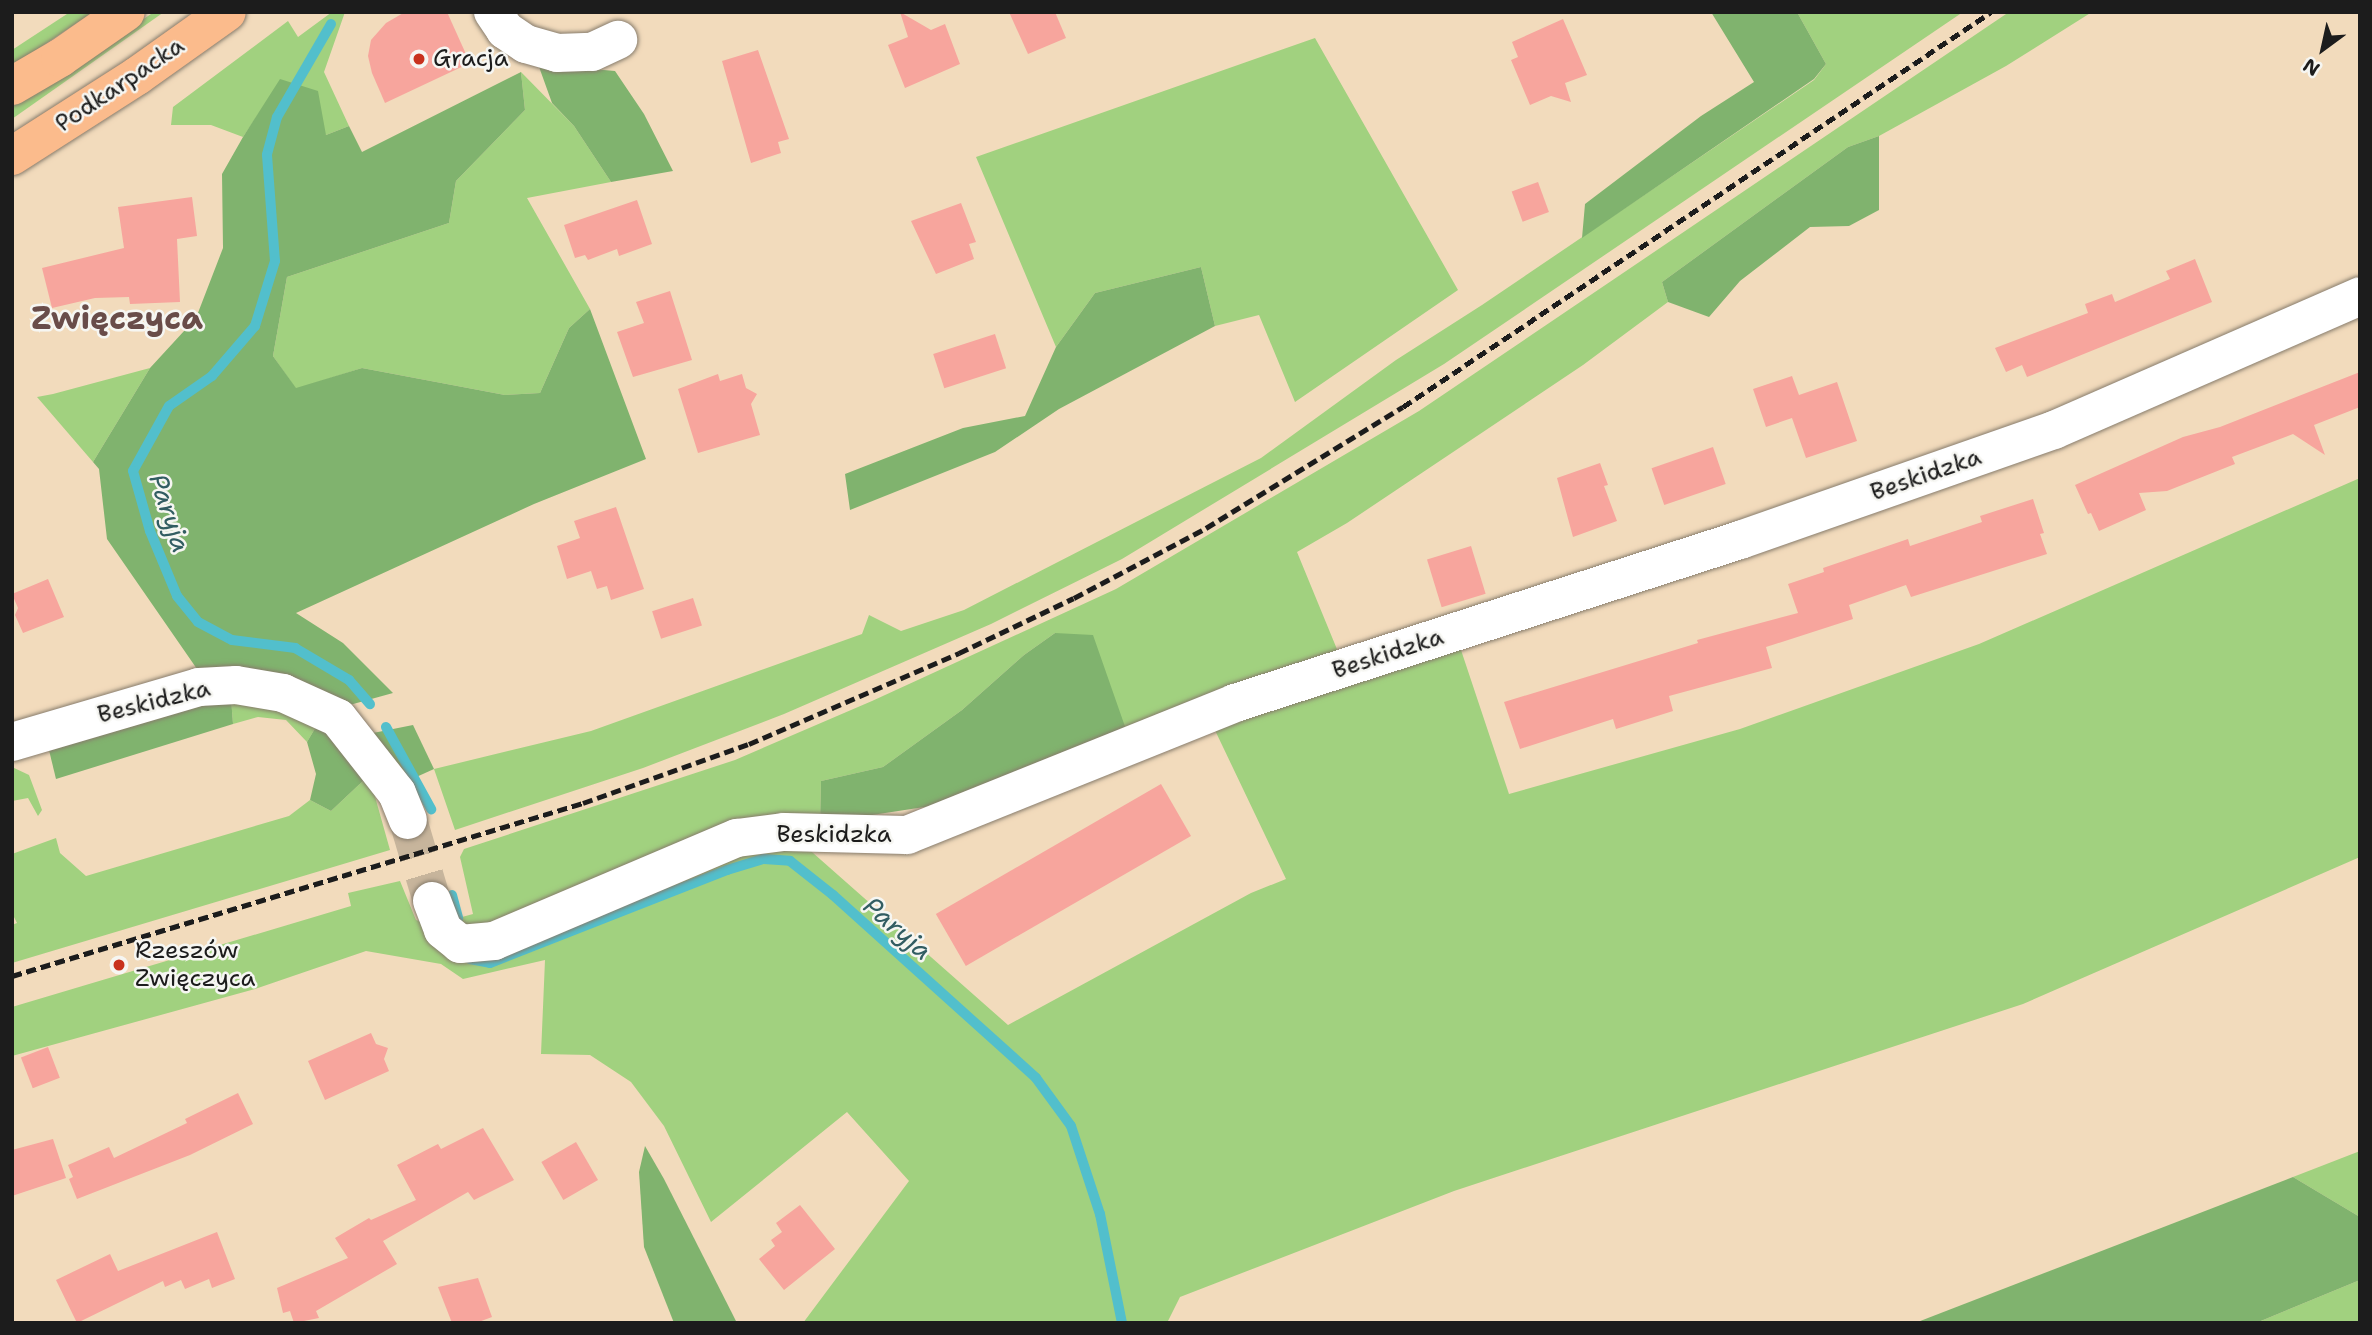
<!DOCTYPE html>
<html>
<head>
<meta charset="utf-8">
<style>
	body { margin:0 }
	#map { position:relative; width:2372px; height:1335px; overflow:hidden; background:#f2dbbc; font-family:"Shantell Sans",sans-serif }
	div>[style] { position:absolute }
	.green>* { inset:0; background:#a1d17f }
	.forest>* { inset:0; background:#80b36e }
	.stream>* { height:10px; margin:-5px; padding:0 5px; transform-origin:5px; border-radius:5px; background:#52bfcc }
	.building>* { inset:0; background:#f7a59d; transform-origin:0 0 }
	.minor-tunnel>* { height:38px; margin-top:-19px; transform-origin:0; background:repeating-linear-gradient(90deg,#c7b59c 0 38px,transparent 0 57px) }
	.roads { filter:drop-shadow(0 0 2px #877c6c) drop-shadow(0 0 2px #877c6c) }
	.minor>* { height:38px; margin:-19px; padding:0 19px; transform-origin:19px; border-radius:19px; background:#fff }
	.highway>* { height:38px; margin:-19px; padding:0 19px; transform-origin:19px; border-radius:19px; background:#fbbb8c }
	.rail>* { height:5px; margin-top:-2.5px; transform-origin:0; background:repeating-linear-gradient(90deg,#1c1c1c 0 10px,transparent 0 15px) }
	.dots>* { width:19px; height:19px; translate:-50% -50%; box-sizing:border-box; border:4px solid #f6f6f2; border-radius:50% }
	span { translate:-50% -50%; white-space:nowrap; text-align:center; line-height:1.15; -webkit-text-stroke:5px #f6f6f2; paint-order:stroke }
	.poi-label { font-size:24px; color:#1c1c1c }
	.left { translate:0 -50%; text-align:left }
	.street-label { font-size:24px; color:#1c1c1c }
	.water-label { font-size:26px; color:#325d62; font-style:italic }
	.district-label { font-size:32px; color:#694c49; font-weight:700 }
	.frame { position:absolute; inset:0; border:14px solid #1c1c1c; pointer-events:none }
	.north { position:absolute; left:2288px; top:14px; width:70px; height:70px; -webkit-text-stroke:5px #f6f6f2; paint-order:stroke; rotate:213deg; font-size:19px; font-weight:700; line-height:28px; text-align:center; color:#1c1c1c }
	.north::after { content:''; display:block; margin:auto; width:24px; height:32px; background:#1c1c1c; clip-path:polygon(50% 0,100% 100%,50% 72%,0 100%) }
</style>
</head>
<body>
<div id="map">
	<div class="green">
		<div style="clip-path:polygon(70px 12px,93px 12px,17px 63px,12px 62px,12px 50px)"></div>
		<div style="clip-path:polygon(154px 12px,164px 12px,12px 119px,12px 107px)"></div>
		<div style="clip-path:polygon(332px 12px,345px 12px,324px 72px,349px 126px,326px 135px,281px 80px,243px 137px,211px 125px,171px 125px,173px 107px,288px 21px,298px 37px)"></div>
		<div style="clip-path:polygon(1797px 12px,1963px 12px,1444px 364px,1122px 559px,991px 624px,784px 714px,643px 768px,455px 830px,434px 769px,591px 731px,862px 634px,869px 615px,901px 631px,964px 610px,1261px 458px,1396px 360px,1482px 305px,1814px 80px,1826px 64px)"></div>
		<div style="clip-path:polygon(2009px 12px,2092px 12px,2006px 66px,1879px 136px,1848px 147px,1662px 282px,1668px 302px,1583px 365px,1347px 523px,1297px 552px,1341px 659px,1129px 738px,1111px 694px,1055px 633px,1024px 655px,962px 710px,883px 767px,821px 781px,820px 823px,474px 933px,451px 920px,473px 914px,460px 857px,464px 849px,735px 760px,872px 701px,1116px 589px,1419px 411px)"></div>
		<div style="clip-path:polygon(1315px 38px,1458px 290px,1295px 402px,1259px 315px,1215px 326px,1201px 267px,1095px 293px,1056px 347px,976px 157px)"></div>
		<div style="clip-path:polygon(521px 72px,574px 126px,611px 182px,527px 198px,590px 309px,569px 328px,540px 393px,505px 395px,362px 368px,296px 389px,273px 356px,287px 277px,449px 223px,456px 181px,525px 110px)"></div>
		<div style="clip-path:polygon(150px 368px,93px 462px,37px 397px,53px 394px)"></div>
		<div style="clip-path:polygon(2360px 478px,2360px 857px,2023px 1004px,1454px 1191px,1180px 1297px,1167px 1323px,803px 1323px,909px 1181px,847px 1112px,711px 1222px,664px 1126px,631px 1082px,590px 1055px,541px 1054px,545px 960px,463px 979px,441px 964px,366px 951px,255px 989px,12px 1056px,12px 1007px,351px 906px,348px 893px,400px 881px,416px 920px,430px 925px,443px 946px,741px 850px,804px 845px,1008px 1025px,1251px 893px,1286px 879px,1212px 724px,1458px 641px,1509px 794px,1740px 729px,1979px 644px)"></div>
		<div style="clip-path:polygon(231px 698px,257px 701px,317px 725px,307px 742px,286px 720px,258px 717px,233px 724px)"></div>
		<div style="clip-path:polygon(12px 767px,29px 775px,42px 810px,38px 816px,28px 798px,12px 801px)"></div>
		<div style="clip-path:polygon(364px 780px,374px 793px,390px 850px,12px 963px,12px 925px,17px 923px,12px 913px,12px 854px,56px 838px,60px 853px,86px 876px,289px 816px,310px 800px,331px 811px)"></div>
		<div style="clip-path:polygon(2360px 1151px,2360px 1217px,2293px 1177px)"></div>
		<div style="clip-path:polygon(2360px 1280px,2360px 1323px,2256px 1323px)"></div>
	</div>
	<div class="forest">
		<div style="clip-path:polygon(1711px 12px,1797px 12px,1826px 64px,1814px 79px,1582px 238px,1585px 204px,1701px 116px,1754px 82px)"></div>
		<div style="clip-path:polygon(538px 64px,615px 71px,644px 114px,673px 171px,611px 182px,574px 126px,552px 103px)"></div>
		<div style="clip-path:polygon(521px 72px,525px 110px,456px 181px,449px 223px,287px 277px,273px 356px,296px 388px,362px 368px,505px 395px,540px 393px,569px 328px,590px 309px,646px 459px,534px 504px,296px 613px,343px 643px,393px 693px,346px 706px,197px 669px,107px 539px,99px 469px,93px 462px,150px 368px,196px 318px,223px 248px,222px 174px,243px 137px,280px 79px,318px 91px,326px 135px,349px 126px,362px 152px)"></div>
		<div style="clip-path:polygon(1879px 136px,1879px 210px,1849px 226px,1810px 227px,1740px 281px,1709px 317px,1668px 302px,1662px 282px,1848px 147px)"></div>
		<div style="clip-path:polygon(1201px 267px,1215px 326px,1059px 409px,995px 452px,850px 510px,845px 474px,963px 428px,1025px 416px,1056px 347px,1095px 293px)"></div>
		<div style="clip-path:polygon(1055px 633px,1093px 635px,1129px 738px,970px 800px,820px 823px,821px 781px,883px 767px,962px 710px,1024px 655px)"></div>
		<div style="clip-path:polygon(231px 698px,233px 724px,56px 779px,48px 746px)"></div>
		<div style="clip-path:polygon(317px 725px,344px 749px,364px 780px,331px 811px,310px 800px,316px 774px,307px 742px)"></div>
		<div style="clip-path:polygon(413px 725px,434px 769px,403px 783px,368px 734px)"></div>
		<div style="clip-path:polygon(645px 1146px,664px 1179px,737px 1323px,674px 1323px,644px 1247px,639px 1172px)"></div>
		<div style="clip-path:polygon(2293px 1177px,2360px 1217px,2360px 1280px,2256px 1323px,1915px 1323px)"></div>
	</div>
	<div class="stream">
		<div style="left:331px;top:24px;width:108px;rotate:120.1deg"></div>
		<div style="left:277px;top:117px;width:39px;rotate:105deg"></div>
		<div style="left:267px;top:155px;width:106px;rotate:85.7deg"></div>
		<div style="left:275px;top:261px;width:68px;rotate:107.1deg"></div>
		<div style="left:255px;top:326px;width:66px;rotate:130.7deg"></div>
		<div style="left:212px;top:376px;width:52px;rotate:145.1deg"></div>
		<div style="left:169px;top:406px;width:74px;rotate:119deg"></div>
		<div style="left:133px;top:471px;width:62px;rotate:74.2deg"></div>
		<div style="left:150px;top:531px;width:70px;rotate:67.4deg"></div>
		<div style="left:177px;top:596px;width:33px;rotate:51deg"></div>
		<div style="left:198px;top:622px;width:38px;rotate:28deg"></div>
		<div style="left:232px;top:640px;width:64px;rotate:7.2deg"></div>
		<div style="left:295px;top:648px;width:63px;rotate:30.7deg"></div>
		<div style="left:349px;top:680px;width:32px;rotate:49deg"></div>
		<div style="left:386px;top:727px;width:94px;rotate:61.2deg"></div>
		<div style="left:452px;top:895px;width:24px;rotate:75deg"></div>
		<div style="left:470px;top:959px;width:20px;rotate:11deg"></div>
		<div style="left:490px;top:963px;width:255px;rotate:-21.4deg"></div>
		<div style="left:727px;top:870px;width:39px;rotate:-17deg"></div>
		<div style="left:764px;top:859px;width:26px;rotate:4deg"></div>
		<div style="left:790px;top:861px;width:55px;rotate:38.3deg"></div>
		<div style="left:833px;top:895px;width:273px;rotate:42deg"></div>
		<div style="left:1036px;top:1078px;width:59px;rotate:53.9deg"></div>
		<div style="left:1071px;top:1126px;width:93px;rotate:71.8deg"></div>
		<div style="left:1100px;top:1214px;width:111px;rotate:78.6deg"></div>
	</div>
	<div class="building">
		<div style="clip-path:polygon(405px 12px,447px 12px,470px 63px,385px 103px,372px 73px,368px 56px,371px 40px,386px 23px)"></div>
		<div style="clip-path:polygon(900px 12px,931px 30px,945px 24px,960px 64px,905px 88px,888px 45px,908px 37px)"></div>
		<div style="clip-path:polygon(1009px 12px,1055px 12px,1066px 38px,1028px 54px)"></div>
		<div style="clip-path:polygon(1563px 19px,1587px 75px,1565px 83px,1571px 102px,1551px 96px,1530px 105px,1511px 60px,1518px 57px,1512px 42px)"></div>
		<div style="clip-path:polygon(758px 50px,789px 139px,778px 142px,781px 153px,751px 163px,722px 61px)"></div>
		<div style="left:1538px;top:182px;width:32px;height:28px;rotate:70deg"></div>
		<div style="clip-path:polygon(192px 197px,197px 236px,177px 239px,180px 302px,130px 304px,129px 297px,95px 298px,52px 308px,42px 268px,124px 248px,118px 207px)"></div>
		<div style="clip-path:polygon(637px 200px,652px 244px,619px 256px,617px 249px,588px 260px,585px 255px,575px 258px,564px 225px)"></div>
		<div style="clip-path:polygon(961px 203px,976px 242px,969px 244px,974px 259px,936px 274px,911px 221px)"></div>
		<div style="clip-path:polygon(2195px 259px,2212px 302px,2027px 377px,2022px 365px,2006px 372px,1995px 348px,2088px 313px,2085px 304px,2112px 294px,2115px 302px,2170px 279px,2166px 271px)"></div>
		<div style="clip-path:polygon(670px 291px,692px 360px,633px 377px,617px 332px,644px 323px,636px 302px)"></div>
		<div style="left:995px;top:334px;width:36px;height:65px;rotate:72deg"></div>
		<div style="clip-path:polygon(2360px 372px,2360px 407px,2314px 425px,2325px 455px,2293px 434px,2232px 457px,2235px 464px,2167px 491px,2139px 493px,2146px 510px,2099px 531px,2091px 513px,2088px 514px,2075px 485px,2183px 437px,2220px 427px)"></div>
		<div style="clip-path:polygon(718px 374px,720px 381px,742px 374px,746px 388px,757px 394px,751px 404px,760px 435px,698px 453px,678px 389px)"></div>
		<div style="clip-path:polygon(1792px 376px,1799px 395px,1837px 382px,1857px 441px,1806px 458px,1792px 418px,1766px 427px,1753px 389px)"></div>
		<div style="left:1713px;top:447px;width:39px;height:65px;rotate:71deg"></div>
		<div style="clip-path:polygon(1600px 463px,1608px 485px,1604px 486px,1617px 521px,1573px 537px,1557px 478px)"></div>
		<div style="clip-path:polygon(2033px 499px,2044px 533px,2040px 534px,2047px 554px,1911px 597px,1906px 585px,1849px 605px,1853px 619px,1766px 647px,1772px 668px,1669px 696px,1673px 711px,1616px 729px,1613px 719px,1520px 749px,1504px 702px,1698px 643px,1697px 640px,1798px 613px,1788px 584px,1824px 572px,1823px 568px,1908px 539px,1910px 546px,1982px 522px,1980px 516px)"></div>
		<div style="clip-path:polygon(616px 507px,644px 589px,611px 600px,607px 586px,597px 589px,591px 571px,567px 579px,557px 546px,580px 538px,574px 521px)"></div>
		<div style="left:1471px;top:546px;width:50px;height:46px;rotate:73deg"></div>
		<div style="clip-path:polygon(48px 579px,64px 617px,23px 633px,15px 615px,18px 608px,12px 594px)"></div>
		<div style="left:693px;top:598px;width:29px;height:43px;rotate:72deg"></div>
		<div style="left:1161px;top:784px;width:60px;height:260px;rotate:60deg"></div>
		<div style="clip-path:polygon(371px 1033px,376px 1044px,388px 1048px,384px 1059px,389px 1071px,325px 1100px,308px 1061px)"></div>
		<div style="left:48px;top:1047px;width:33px;height:29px;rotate:69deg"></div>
		<div style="clip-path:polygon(238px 1093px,253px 1124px,190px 1155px,77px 1199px,69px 1179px,73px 1177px,68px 1165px,109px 1147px,114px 1158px,187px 1123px,185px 1119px)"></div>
		<div style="clip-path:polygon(483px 1128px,514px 1180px,474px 1200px,468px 1192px,383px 1241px,397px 1264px,316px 1311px,319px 1318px,294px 1323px,290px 1311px,283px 1313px,277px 1288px,348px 1258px,335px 1238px,369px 1218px,371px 1220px,416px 1200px,397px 1165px,438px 1144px,441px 1149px)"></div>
		<div style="clip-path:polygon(53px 1139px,66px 1178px,12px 1196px,12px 1150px)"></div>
		<div style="left:576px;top:1142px;width:44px;height:40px;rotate:60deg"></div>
		<div style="clip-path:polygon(800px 1205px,835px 1249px,784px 1290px,759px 1259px,775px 1246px,771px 1240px,782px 1232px,776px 1223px)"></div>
		<div style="clip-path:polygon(217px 1232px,235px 1279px,212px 1288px,209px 1279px,185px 1289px,181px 1280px,165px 1287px,163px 1281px,77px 1323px,56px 1280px,110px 1254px,118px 1271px)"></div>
		<div style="clip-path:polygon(478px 1278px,492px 1317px,476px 1323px,452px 1323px,438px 1287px)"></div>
	</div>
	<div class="minor-tunnel">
		<div style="left:408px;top:820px;width:84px;rotate:73.5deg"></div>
	</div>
	<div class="roads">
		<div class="minor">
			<div style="left:493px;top:12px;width:22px;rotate:56deg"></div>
			<div style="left:505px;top:30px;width:25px;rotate:34deg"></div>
			<div style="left:526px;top:44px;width:32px;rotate:16deg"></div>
			<div style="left:557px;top:53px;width:35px;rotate:-2deg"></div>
			<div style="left:592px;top:52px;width:29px;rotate:-25deg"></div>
			<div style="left:12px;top:742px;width:195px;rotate:-16.4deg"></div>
			<div style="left:199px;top:687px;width:37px;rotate:-3deg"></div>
			<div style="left:236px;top:685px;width:48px;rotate:9.7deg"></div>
			<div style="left:283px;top:693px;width:60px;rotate:24.4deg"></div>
			<div style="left:338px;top:718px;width:95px;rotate:51.8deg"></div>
			<div style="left:397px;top:793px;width:29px;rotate:68deg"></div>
			<div style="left:432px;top:901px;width:31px;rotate:69deg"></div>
			<div style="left:443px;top:930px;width:22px;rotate:39deg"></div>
			<div style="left:460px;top:944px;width:34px;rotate:-5deg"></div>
			<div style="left:494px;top:941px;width:264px;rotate:-23deg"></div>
			<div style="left:737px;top:838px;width:47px;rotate:-7.3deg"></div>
			<div style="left:784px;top:832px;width:123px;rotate:1.4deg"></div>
			<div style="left:907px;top:835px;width:354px;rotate:-21.9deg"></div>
			<div style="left:1235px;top:703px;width:531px;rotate:-17.89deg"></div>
			<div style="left:1740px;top:540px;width:333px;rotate:-19.3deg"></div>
			<div style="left:2054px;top:430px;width:334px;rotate:-23.6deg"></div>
		</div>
		<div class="highway">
			<div style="left:12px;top:86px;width:56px;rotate:-30.3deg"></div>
			<div style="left:60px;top:58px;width:80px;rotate:-34.9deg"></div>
			<div style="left:12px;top:156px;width:148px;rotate:-32.6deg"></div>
			<div style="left:137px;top:76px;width:110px;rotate:-35.4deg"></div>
		</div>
	</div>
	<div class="rail">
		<div style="left:12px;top:976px;width:597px;rotate:-16.86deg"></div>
		<div style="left:583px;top:803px;width:176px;rotate:-19.6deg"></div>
		<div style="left:749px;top:744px;width:229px;rotate:-23.4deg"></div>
		<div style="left:959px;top:653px;width:127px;rotate:-25.6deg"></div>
		<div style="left:1074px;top:598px;width:149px;rotate:-27.9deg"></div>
		<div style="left:1206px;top:528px;width:231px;rotate:-31.6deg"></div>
		<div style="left:1403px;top:407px;width:708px;rotate:-33.89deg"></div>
	</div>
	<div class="dots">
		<div style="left:419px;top:59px;background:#c8321e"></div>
		<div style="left:119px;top:965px;background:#c8321e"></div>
	</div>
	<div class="poi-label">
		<span class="left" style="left:433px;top:59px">Gracja</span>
		<span class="left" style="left:135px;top:965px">Rzeszów<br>Zwięczyca</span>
	</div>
	<div class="street-label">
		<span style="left:120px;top:85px;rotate:-34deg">Podkarpacka</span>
		<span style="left:1926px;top:475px;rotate:-19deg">Beskidzka</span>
		<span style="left:1388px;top:654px;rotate:-18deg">Beskidzka</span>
		<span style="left:154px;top:702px;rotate:-14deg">Beskidzka</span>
		<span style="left:834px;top:835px">Beskidzka</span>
	</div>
	<div class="water-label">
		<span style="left:170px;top:513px;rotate:72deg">Paryja</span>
		<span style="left:898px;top:928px;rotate:41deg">Paryja</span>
	</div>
	<div class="district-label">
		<span style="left:117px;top:318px">Zwięczyca</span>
	</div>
	<div class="frame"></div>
	<div class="north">N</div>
</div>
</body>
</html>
